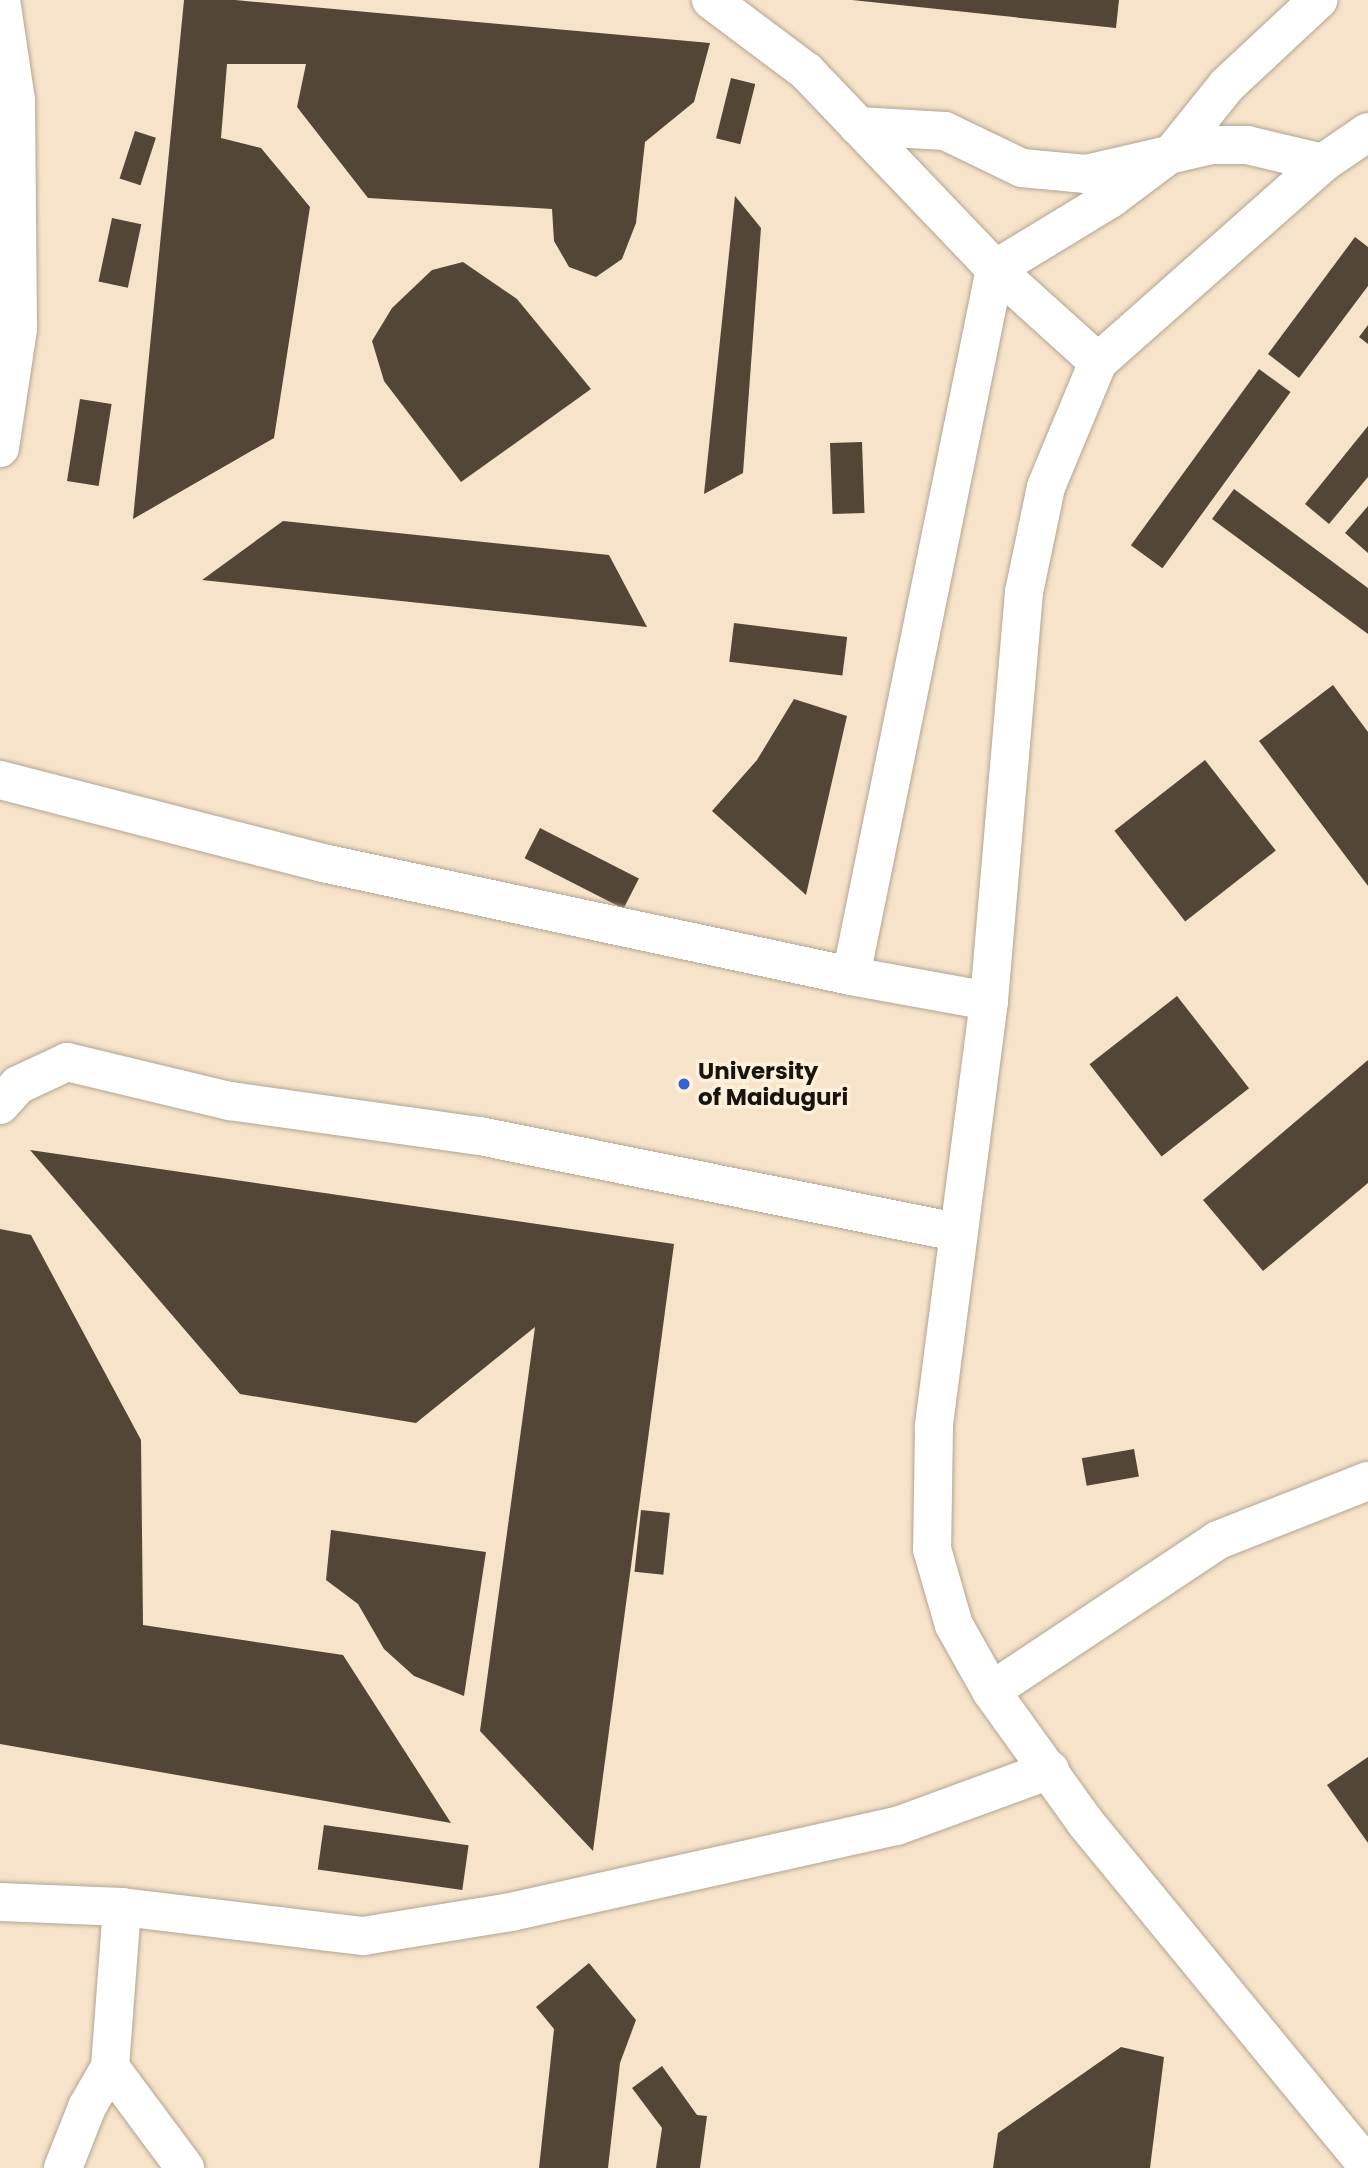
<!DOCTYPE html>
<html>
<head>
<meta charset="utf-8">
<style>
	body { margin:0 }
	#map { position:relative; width:1368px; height:2168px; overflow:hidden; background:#fff0dc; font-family:Poppins,sans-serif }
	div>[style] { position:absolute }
	.built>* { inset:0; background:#f7e3ca; transform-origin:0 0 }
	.building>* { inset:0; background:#534636; transform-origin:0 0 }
	.roads { filter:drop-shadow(0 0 2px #b3a593) drop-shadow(0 0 2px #b3a593) }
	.minor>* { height:38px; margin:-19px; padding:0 19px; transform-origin:19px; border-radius:19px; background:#fff }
	.dots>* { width:19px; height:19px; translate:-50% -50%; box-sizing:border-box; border:4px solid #fff0dc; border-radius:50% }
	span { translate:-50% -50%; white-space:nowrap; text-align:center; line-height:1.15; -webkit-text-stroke:7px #fff0dc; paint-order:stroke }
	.poi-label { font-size:23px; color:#19140d; font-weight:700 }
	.left { translate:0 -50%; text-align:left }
</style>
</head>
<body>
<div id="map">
	<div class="built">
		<div style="left:0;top:0;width:1368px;height:2168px"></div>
	</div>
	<div class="building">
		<div style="clip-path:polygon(184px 0,235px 0,710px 43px,694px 102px,645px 142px,636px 223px,622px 259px,596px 277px,569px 267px,554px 241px,552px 209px,368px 198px,297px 107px,306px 64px,227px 64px,221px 138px,261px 148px,310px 207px,274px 438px,133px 519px)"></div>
		<div style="clip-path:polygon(852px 0,1119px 0,1116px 28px)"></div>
		<div style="left:731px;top:78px;width:25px;height:62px;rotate:14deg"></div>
		<div style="left:135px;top:131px;width:22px;height:50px;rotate:18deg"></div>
		<div style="clip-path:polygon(735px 196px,761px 228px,743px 473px,704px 494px)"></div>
		<div style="left:112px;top:218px;width:30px;height:65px;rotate:12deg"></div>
		<div style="clip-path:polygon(1355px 237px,1368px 247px,1368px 286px,1299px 378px,1268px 354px)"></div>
		<div style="clip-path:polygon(463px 262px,517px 299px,591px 389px,461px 482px,384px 381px,372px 341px,392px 308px,432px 270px)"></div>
		<div style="clip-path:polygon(1368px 325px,1368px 344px,1359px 337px)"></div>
		<div style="left:1259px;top:369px;width:39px;height:218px;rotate:36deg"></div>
		<div style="left:80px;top:399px;width:32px;height:83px;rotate:9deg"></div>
		<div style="clip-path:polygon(1368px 426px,1368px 477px,1329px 524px,1305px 504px)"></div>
		<div style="left:862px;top:442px;width:71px;height:32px;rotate:88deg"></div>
		<div style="clip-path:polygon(1234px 489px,1368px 588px,1368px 634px,1212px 519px)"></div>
		<div style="clip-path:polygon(1368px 506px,1368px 553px,1345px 533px)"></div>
		<div style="clip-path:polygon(283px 521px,609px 555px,647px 627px,202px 580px)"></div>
		<div style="left:734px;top:623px;width:114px;height:39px;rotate:7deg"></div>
		<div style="clip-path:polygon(1333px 685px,1368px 732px,1368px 886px,1259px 741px)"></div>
		<div style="clip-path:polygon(794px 699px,847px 716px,806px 895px,712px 811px,757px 760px)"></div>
		<div style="left:1205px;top:760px;width:115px;height:115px;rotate:52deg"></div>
		<div style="left:540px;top:828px;width:111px;height:34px;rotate:27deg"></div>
		<div style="left:1177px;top:996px;width:117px;height:111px;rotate:52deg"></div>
		<div style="clip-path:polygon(1368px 1060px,1368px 1183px,1263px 1271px,1203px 1200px)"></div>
		<div style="clip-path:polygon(30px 1150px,674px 1244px,593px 1851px,480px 1731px,535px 1327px,416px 1423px,240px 1394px)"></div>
		<div style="clip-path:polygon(0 1229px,31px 1235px,141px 1440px,143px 1625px,343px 1655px,451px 1823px,0 1744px)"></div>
		<div style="left:1134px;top:1449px;width:28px;height:53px;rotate:80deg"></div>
		<div style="left:641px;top:1510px;width:29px;height:62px;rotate:6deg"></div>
		<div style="clip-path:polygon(331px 1530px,486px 1552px,464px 1696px,414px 1676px,384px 1649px,358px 1604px,326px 1580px)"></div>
		<div style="clip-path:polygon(1368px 1757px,1368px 1843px,1327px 1785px)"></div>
		<div style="left:324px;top:1825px;width:146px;height:45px;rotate:8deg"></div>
		<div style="clip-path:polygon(589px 1963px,636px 2020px,620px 2063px,608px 2168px,539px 2168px,554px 2029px,536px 2007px)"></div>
		<div style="clip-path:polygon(1121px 2047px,1164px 2057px,1150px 2168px,993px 2168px,998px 2133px)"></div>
		<div style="clip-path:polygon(662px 2066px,697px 2115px,707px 2116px,700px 2168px,656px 2168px,662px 2128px,632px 2088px)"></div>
	</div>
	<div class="roads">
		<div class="minor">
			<div style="left:711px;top:0;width:119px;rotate:36.8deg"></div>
			<div style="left:806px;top:71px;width:274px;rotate:46.3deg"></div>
			<div style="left:995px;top:269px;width:139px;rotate:42.1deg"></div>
			<div style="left:858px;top:126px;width:87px;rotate:3.3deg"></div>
			<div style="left:945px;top:131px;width:85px;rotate:25.7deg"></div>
			<div style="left:1022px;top:168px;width:64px;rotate:5.4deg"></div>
			<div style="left:1086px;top:174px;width:129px;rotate:-13deg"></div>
			<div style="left:1212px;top:145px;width:35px"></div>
			<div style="left:1247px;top:145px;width:78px;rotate:13.3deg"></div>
			<div style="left:1368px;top:132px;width:55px;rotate:145.4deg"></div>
			<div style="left:1323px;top:163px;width:300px;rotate:138.5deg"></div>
			<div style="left:1098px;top:362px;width:135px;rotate:112.6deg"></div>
			<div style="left:1046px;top:487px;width:107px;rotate:101.8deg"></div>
			<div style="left:1024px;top:592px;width:410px;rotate:94.9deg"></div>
			<div style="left:989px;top:1001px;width:430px;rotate:97.4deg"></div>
			<div style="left:934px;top:1427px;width:122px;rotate:90.9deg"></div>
			<div style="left:932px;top:1549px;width:79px;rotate:73.9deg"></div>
			<div style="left:954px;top:1625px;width:76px;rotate:60.7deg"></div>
			<div style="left:991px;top:1691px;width:161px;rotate:54.3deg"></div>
			<div style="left:1085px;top:1822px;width:445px;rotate:50.6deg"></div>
			<div style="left:0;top:448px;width:120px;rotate:-81.4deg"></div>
			<div style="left:18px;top:329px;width:229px;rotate:-90.5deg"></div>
			<div style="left:16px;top:100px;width:101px;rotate:-98.5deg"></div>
			<div style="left:0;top:780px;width:333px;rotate:14.4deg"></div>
			<div style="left:323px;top:863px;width:540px;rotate:12.08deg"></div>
			<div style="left:851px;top:976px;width:140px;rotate:10.3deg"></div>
			<div style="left:851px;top:976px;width:722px;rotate:-78.49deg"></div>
			<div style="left:995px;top:269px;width:135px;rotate:-31.3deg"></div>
			<div style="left:1110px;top:199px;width:80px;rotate:-36.9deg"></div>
			<div style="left:1174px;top:151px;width:85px;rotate:-51.2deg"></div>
			<div style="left:1227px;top:85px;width:125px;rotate:-43deg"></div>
			<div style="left:0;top:1105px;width:27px;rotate:-48deg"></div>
			<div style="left:18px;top:1085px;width:54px;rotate:-25.1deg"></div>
			<div style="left:67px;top:1062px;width:168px;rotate:13.5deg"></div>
			<div style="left:230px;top:1101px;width:252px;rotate:8deg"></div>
			<div style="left:480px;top:1136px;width:487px;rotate:11.4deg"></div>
			<div style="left:991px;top:1691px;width:273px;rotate:-33.6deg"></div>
			<div style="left:1218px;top:1540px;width:161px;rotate:-21.5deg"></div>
			<div style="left:0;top:1902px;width:122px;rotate:2.3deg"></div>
			<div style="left:110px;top:2067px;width:126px;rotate:53.4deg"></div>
			<div style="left:63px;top:2168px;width:66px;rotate:-68.5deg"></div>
			<div style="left:87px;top:2107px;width:46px;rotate:-60.1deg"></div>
			<div style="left:110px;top:2067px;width:160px;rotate:-85.7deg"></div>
			<div style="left:122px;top:1907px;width:243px;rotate:6.9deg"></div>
			<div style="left:363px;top:1936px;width:150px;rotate:-9.2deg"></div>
			<div style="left:511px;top:1912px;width:395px;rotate:-12.6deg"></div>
			<div style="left:897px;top:1826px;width:163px;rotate:-20.1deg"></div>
		</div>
	</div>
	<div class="dots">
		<div style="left:684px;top:1084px;background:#3663d3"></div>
	</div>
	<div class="poi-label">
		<span class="left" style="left:698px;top:1084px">University<br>of Maiduguri</span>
	</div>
</div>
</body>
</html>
